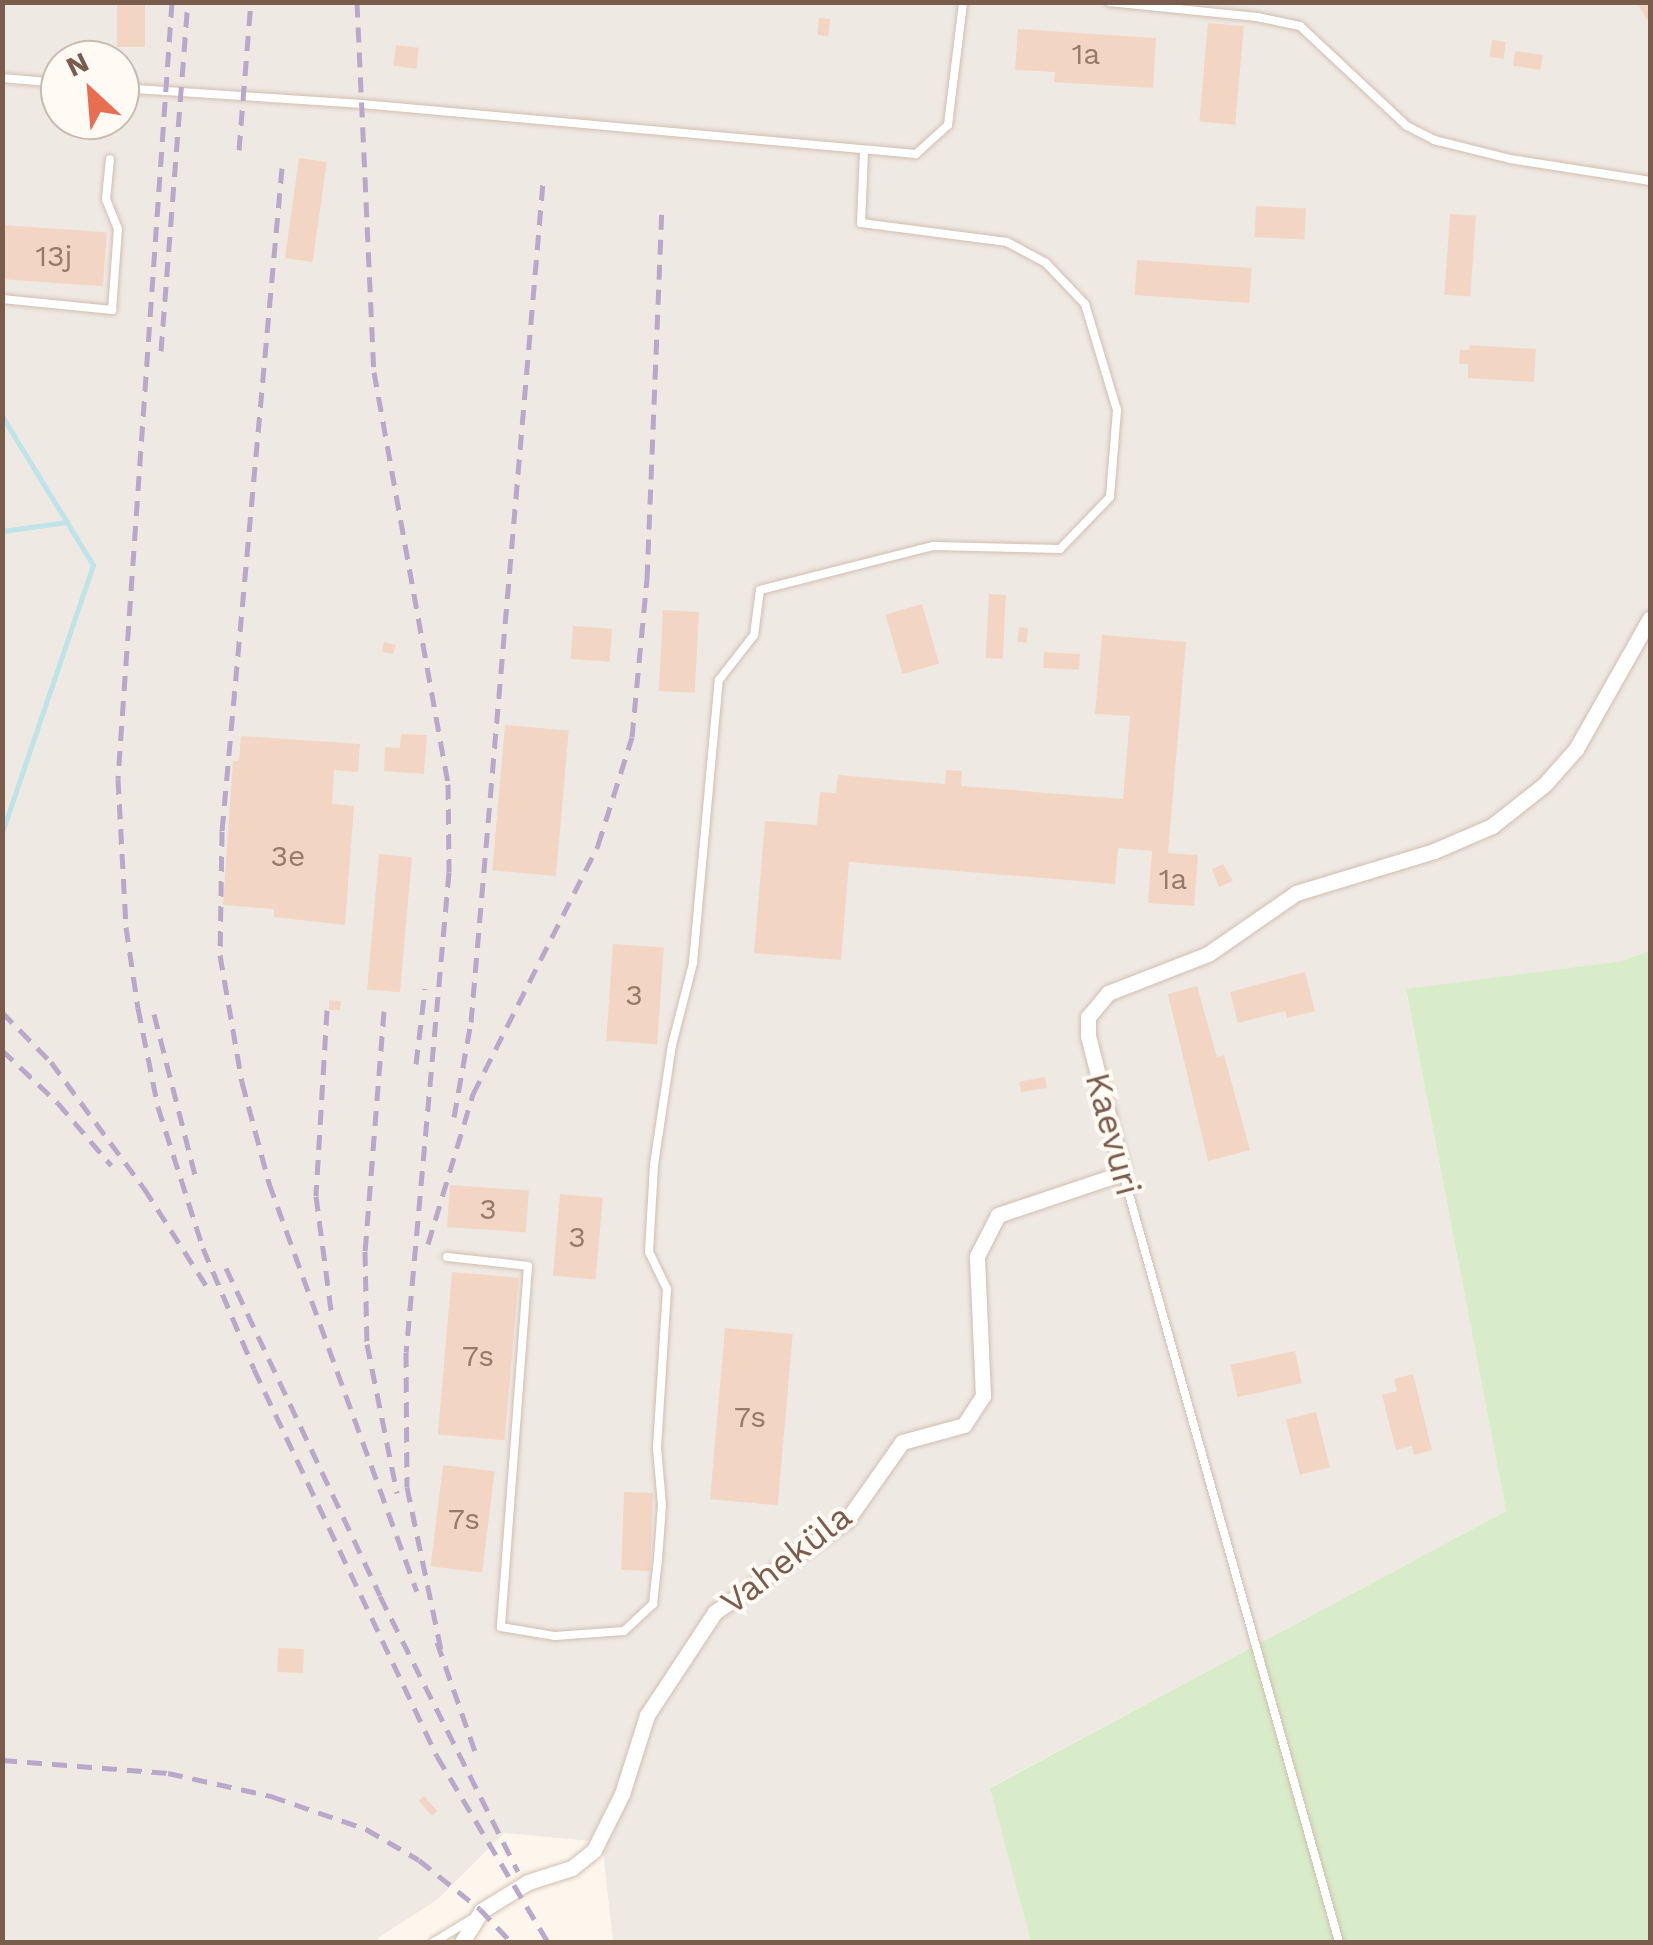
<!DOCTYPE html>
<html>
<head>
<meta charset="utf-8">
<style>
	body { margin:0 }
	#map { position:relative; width:1653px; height:1945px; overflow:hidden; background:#fdf6ec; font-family:"Work Sans",sans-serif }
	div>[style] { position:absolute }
	.industrial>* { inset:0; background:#efe9e4 }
	.green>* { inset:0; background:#d8ecc9 }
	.stream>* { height:5px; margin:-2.5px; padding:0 2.5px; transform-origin:2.5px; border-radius:2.5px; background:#bfe3e8 }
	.building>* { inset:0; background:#f3d5c3; transform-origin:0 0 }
	.roads { filter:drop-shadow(0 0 2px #d1beb0) drop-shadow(0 0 2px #d1beb0) }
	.service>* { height:8px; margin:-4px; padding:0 4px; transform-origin:4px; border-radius:4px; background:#fff }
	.minor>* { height:15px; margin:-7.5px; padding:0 7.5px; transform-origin:7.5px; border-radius:7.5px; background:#fff }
	.rail>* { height:5px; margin-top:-2.5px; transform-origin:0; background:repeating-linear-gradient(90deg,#b9a8c9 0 15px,transparent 0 25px) }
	span { translate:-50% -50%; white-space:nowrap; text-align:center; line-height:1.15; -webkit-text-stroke:8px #fffaf3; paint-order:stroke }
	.number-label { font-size:30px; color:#987a6a }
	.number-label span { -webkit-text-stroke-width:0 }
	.street-label { font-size:35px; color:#7a5c4d }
	.frame { position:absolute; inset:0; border:5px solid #7a5c4d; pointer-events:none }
	.north { position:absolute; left:40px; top:40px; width:100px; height:100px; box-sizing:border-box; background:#fffaf3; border:2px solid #cabbb1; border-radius:50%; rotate:334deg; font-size:28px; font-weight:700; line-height:40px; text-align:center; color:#7a5c4d }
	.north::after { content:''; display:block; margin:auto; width:35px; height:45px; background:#e76f51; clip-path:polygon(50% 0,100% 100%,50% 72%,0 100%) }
</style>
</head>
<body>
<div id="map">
	<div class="industrial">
		<div style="clip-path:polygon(evenodd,3px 3px,1650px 3px,1650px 950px,1623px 961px,1406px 990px,1506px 1511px,991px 1787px,1031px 1942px,613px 1942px,602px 1842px,504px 1833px,438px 1899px,378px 1938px,379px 1942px,3px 1942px,3px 3px,60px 60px,120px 60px,120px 120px,60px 120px,60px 60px)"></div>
	</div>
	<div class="green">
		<div style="clip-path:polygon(1650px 950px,1650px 1942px,1031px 1942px,990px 1788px,1506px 1511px,1406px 989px,1623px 961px)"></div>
	</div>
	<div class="stream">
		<div style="left:2px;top:416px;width:175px;rotate:58.6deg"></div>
		<div style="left:93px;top:565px;width:283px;rotate:108.8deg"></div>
		<div style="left:2px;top:531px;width:66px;rotate:-7.9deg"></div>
	</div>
	<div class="building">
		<div style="left:117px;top:2px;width:28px;height:45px"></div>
		<div style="clip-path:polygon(1650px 2px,1650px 18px,1647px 20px,1638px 4px)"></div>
		<div style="left:819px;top:18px;width:11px;height:17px;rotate:5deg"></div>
		<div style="left:1208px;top:23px;width:36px;height:99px;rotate:5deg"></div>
		<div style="clip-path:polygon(1018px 29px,1156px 38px,1153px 88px,1054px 82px,1055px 72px,1015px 70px)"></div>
		<div style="left:1492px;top:40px;width:14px;height:17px;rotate:8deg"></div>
		<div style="left:396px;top:45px;width:23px;height:21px;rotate:7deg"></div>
		<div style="left:1515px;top:51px;width:28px;height:15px;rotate:8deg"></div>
		<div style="left:299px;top:158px;width:28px;height:101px;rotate:8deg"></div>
		<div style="left:1256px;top:206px;width:50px;height:31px;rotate:3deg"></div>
		<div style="left:1450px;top:214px;width:26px;height:81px;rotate:4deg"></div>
		<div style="left:2px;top:225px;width:105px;height:54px;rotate:4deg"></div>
		<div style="left:1137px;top:260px;width:115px;height:35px;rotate:4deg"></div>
		<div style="clip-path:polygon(1470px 345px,1536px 349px,1534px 382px,1468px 378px,1468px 364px,1459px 364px,1460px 350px,1469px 350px)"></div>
		<div style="left:989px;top:594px;width:17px;height:64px;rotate:3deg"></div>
		<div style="left:922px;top:604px;width:62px;height:38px;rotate:74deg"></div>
		<div style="left:663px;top:610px;width:36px;height:81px;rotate:3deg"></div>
		<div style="left:573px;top:626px;width:39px;height:33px;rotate:4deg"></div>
		<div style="left:1019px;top:627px;width:9px;height:15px;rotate:6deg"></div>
		<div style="clip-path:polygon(1102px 635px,1186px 642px,1168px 853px,1198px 855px,1194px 906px,1148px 903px,1152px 851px,1118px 848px,1115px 884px,849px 862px,841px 960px,754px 953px,765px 821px,817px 825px,820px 792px,836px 793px,838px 775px,945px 784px,946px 770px,962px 771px,961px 786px,1123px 799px,1130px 716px,1095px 714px)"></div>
		<div style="clip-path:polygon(384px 642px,396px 645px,393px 654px,382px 652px)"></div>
		<div style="left:1044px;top:652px;width:36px;height:16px;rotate:3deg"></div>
		<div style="left:505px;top:725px;width:64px;height:146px;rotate:5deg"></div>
		<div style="clip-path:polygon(401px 734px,427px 735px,424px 774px,384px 771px,385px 747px,400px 748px)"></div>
		<div style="clip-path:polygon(241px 736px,360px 744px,358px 772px,334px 770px,332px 804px,354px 806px,345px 925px,274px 917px,274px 909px,223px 905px,233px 761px,239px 761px)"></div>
		<div style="left:379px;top:854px;width:33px;height:136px;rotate:5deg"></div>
		<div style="clip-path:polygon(1223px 864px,1233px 881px,1219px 887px,1212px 869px)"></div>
		<div style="left:613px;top:944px;width:51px;height:97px;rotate:4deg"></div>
		<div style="clip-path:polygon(1305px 972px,1315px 1011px,1287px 1018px,1285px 1011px,1238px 1023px,1230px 992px)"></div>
		<div style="clip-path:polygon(1197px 986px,1217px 1057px,1224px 1055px,1250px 1150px,1208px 1161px,1168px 994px)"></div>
		<div style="clip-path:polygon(329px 1000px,341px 1001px,340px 1010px,329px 1010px)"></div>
		<div style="left:1045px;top:1077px;width:11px;height:26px;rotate:80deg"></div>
		<div style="left:450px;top:1185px;width:79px;height:42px;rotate:4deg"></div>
		<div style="left:560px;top:1194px;width:43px;height:82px;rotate:5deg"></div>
		<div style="left:452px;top:1272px;width:67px;height:163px;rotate:5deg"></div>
		<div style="left:725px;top:1328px;width:68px;height:172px;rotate:5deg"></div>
		<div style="left:1295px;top:1351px;width:33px;height:66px;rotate:78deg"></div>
		<div style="clip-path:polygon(1413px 1374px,1432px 1450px,1414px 1455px,1412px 1446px,1396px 1450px,1382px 1395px,1397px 1391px,1394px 1379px)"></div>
		<div style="left:1316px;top:1412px;width:57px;height:31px;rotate:76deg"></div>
		<div style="left:443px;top:1465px;width:52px;height:102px;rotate:7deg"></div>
		<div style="left:624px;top:1492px;width:29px;height:78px;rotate:2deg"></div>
		<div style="left:278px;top:1648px;width:26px;height:24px;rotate:2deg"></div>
		<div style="left:424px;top:1796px;width:20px;height:7px;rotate:49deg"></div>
	</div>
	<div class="roads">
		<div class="service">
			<div style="left:1109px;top:2px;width:149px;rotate:5.8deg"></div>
			<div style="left:1257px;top:17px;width:44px;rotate:11.8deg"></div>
			<div style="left:1300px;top:26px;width:146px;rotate:43.1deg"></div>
			<div style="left:1407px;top:126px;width:30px;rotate:27deg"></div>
			<div style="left:1434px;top:140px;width:78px;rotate:14deg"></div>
			<div style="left:1510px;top:159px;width:142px;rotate:8.9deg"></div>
			<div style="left:2px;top:78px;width:58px;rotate:4.9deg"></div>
			<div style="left:120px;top:88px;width:243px;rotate:3.8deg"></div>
			<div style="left:362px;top:104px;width:556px;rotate:5.16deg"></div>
			<div style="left:916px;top:154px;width:43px;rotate:-42.2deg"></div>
			<div style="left:948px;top:125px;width:124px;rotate:-83deg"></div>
			<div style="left:2px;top:299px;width:111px;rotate:5.7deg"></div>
			<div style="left:112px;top:310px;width:81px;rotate:-85.8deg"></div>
			<div style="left:118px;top:229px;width:32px;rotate:-112deg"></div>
			<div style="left:106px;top:199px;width:40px;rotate:-84.3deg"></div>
			<div style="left:1123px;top:1173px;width:799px;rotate:74.31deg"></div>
			<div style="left:447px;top:1257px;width:81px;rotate:6.3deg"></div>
			<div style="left:528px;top:1266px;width:362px;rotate:94.3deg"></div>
			<div style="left:501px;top:1627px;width:55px;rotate:9.5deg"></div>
			<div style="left:555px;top:1636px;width:69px;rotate:-4.1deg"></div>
			<div style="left:624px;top:1631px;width:40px;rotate:-43deg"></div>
			<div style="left:653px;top:1604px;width:45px;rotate:-83.7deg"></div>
			<div style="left:658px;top:1559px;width:54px;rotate:-85.8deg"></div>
			<div style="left:662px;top:1505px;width:57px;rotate:-95deg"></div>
			<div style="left:657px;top:1448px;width:159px;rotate:-86.4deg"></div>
			<div style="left:667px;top:1289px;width:41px;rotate:-115.9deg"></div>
			<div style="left:649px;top:1252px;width:87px;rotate:-86.7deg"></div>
			<div style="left:654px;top:1165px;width:121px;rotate:-81.5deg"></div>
			<div style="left:672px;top:1045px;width:85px;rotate:-75.6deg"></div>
			<div style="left:693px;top:963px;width:284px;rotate:-84.8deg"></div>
			<div style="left:719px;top:680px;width:57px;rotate:-52.1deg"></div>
			<div style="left:754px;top:635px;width:45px;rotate:-82.4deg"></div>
			<div style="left:760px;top:590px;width:179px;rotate:-14.3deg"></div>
			<div style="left:933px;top:546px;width:127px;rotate:1.4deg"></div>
			<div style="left:1060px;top:549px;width:72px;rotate:-46.1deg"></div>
			<div style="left:1110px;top:497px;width:87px;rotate:-85.4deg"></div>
			<div style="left:1117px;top:410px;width:111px;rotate:-106.8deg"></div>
			<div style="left:1085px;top:304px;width:57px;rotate:-133.6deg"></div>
			<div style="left:1046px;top:263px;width:44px;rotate:-151.7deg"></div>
			<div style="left:1007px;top:242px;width:147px;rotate:-172.6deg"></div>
			<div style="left:861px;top:223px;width:73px;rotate:-87.6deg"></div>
			<div style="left:434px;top:1942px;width:44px;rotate:-31.2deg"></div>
		</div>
		<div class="minor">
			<div style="left:462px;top:1942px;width:36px;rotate:-58deg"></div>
			<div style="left:481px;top:1911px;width:55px;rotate:-31.7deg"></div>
			<div style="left:528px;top:1882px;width:46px;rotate:-17.7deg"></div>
			<div style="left:572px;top:1868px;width:28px;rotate:-39deg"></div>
			<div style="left:594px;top:1850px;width:63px;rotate:-63.4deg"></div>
			<div style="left:622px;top:1794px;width:83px;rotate:-72.4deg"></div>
			<div style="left:647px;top:1715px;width:123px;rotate:-56.6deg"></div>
			<div style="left:715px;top:1612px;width:161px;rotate:-34.9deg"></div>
			<div style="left:847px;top:1520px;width:95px;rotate:-54.8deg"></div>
			<div style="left:902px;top:1442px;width:64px;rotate:-15.3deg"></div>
			<div style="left:964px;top:1425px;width:35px;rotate:-57deg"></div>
			<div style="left:983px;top:1396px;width:140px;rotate:-92.5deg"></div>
			<div style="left:977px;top:1256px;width:46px;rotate:-62.9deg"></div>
			<div style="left:998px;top:1215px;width:132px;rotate:-18.6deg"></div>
			<div style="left:1123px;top:1173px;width:141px;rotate:-104.3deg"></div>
			<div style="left:1088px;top:1036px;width:19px;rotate:-90deg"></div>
			<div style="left:1088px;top:1017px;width:31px;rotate:-50deg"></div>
			<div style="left:1108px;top:993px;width:107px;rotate:-21.3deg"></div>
			<div style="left:1208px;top:954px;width:107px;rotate:-34.7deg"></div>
			<div style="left:1296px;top:893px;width:144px;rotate:-16.9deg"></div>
			<div style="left:1434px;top:851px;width:63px;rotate:-23.3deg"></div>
			<div style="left:1492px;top:826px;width:68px;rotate:-38.4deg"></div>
			<div style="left:1545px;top:784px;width:47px;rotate:-48.5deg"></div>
			<div style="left:1576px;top:749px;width:150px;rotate:-60.5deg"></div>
		</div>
	</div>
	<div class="rail">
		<div style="left:172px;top:2px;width:779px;rotate:93.98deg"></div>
		<div style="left:118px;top:779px;width:148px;rotate:86.9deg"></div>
		<div style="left:126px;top:927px;width:82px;rotate:81.6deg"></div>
		<div style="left:138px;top:1008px;width:101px;rotate:78.6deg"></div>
		<div style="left:158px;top:1107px;width:148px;rotate:72.3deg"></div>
		<div style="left:203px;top:1248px;width:131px;rotate:67.1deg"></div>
		<div style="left:254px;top:1369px;width:428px;rotate:64.7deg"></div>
		<div style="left:437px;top:1756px;width:217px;rotate:59.2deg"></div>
		<div style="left:357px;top:2px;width:370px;rotate:87.4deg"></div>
		<div style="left:374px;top:372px;width:419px;rotate:79.8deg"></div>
		<div style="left:448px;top:784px;width:88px;rotate:89.3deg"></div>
		<div style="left:449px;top:872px;width:482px;rotate:95.1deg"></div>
		<div style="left:406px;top:1352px;width:135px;rotate:89.6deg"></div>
		<div style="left:407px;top:1487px;width:172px;rotate:78.2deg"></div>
		<div style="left:239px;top:150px;width:148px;rotate:-85.4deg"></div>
		<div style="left:282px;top:168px;width:666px;rotate:95.17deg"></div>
		<div style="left:222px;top:831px;width:124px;rotate:90.9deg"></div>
		<div style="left:220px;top:955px;width:129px;rotate:80.2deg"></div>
		<div style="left:242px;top:1082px;width:105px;rotate:75deg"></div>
		<div style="left:269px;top:1183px;width:434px;rotate:70.1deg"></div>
		<div style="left:161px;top:351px;width:350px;rotate:-85.6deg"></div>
		<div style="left:327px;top:1010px;width:186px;rotate:93.4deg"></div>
		<div style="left:316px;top:1196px;width:122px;rotate:82.5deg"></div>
		<div style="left:384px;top:1011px;width:241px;rotate:94.5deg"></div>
		<div style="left:365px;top:1251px;width:93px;rotate:88.8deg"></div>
		<div style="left:367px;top:1344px;width:152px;rotate:78.6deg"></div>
		<div style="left:2px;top:1012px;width:70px;rotate:45.6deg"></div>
		<div style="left:51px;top:1062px;width:157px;rotate:53.6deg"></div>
		<div style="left:144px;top:1188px;width:117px;rotate:57.5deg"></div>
		<div style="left:154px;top:1014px;width:174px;rotate:75.7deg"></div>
		<div style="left:2px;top:1050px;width:77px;rotate:43.4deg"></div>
		<div style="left:58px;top:1103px;width:82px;rotate:49.5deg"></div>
		<div style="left:416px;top:1064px;width:76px;rotate:-83.2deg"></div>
		<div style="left:454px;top:1117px;width:97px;rotate:-79.9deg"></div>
		<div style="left:471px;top:1022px;width:842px;rotate:-85.1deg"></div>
		<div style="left:428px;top:1244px;width:157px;rotate:-73.3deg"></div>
		<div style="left:473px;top:1094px;width:279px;rotate:-63.3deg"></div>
		<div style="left:598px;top:845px;width:113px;rotate:-72.5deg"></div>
		<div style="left:632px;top:737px;width:159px;rotate:-84.6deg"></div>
		<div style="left:647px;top:579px;width:374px;rotate:-87.7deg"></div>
		<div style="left:226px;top:1268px;width:362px;rotate:64.8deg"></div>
		<div style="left:380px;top:1596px;width:308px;rotate:63.4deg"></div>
		<div style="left:437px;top:1642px;width:115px;rotate:70.8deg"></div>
		<div style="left:2px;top:1760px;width:167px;rotate:4.5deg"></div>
		<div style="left:168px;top:1773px;width:106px;rotate:12.6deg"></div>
		<div style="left:271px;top:1796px;width:101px;rotate:19.2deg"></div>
		<div style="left:366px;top:1829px;width:61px;rotate:30.3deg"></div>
		<div style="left:419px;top:1860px;width:78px;rotate:38.8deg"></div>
		<div style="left:480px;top:1909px;width:45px;rotate:46.8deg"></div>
	</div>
	<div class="number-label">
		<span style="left:1086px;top:54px">1a</span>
		<span style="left:54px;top:256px">13j</span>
		<span style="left:288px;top:856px">3e</span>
		<span style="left:1173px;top:879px">1a</span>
		<span style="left:634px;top:995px">3</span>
		<span style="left:488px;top:1209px">3</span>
		<span style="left:577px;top:1237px">3</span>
		<span style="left:478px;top:1356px">7s</span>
		<span style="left:750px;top:1417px">7s</span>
		<span style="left:464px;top:1519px">7s</span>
	</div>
	<div class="street-label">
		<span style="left:1113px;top:1134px;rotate:75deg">Kaevuri</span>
		<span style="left:786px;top:1559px;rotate:-38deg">Vaheküla</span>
	</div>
	<div class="frame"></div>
	<div class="north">N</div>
</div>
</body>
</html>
